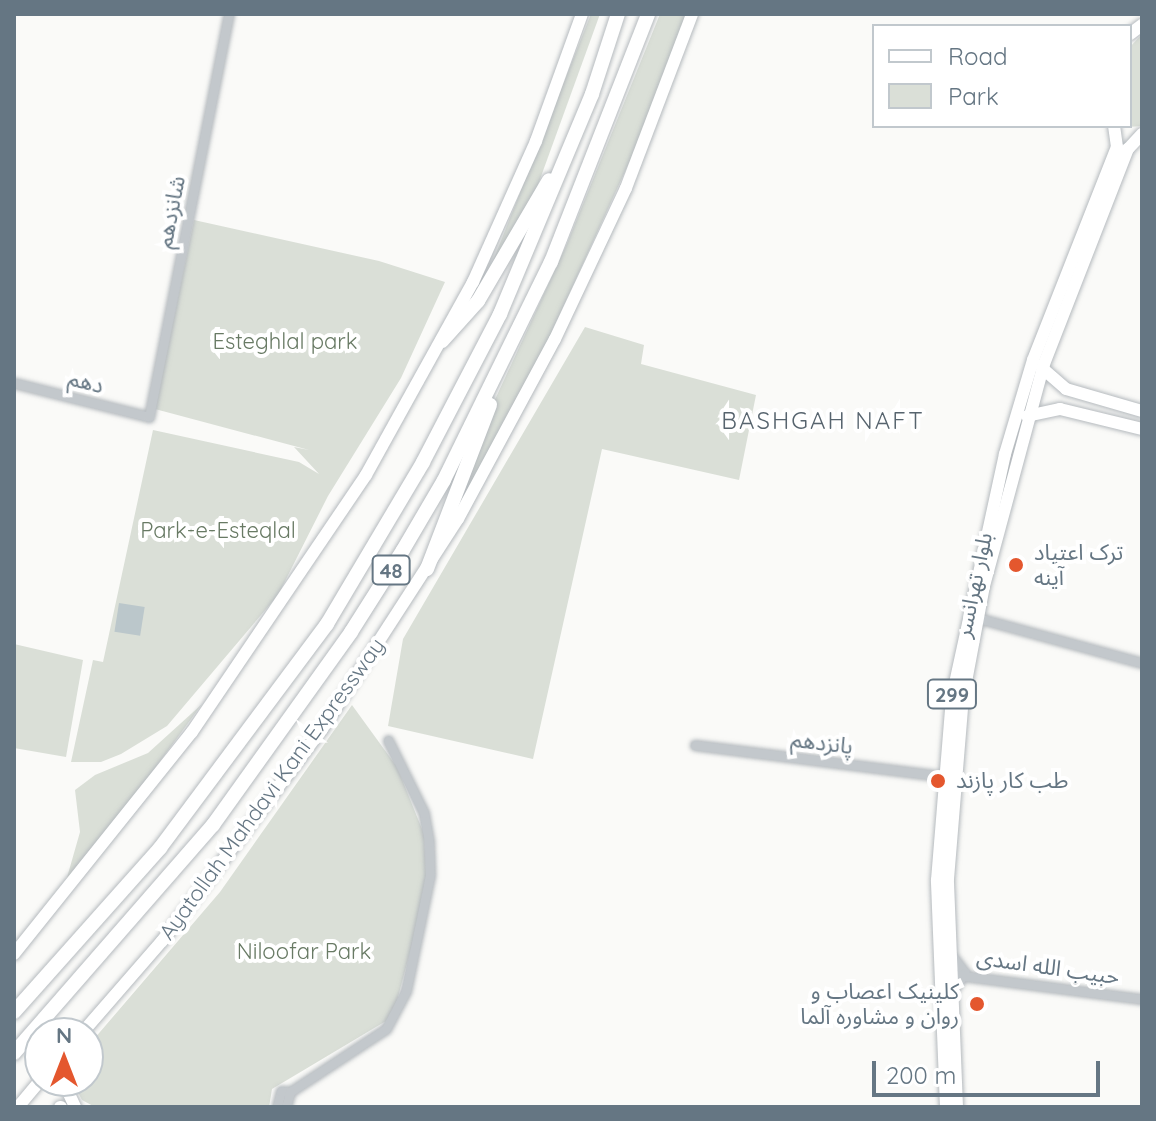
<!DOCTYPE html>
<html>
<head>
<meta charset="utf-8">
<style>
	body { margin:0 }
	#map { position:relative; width:1156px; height:1121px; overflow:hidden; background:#fafaf8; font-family:Quicksand,"Noto Sans Arabic",sans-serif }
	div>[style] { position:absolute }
	.green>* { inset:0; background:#dadfd7 }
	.water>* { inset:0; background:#bbc7cb; transform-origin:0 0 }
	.roads { filter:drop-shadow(0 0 2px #b5babe) drop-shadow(0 0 2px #b5babe) }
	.minor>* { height:9px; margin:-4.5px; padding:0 4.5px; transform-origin:4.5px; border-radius:4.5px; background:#c3c8cc }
	.major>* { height:12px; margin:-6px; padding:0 6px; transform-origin:6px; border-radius:6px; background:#fff }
	.highway>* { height:14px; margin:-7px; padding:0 7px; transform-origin:7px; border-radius:7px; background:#fff }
	.dots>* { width:22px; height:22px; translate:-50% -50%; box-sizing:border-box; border:4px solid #fff; border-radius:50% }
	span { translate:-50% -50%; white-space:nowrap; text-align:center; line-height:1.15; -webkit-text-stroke:8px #fff; paint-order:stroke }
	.shield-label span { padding:2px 6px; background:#fff; border:2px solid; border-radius:6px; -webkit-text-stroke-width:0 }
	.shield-label { font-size:20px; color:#657683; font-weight:700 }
	.street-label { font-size:22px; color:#657683 }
	.park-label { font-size:22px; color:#687a64 }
	.poi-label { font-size:22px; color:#657683 }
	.left { translate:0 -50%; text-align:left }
	.right { translate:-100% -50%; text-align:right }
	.neighbourhood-label { font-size:24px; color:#57646e; letter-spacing:2px }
	.frame { position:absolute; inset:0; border:16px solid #657683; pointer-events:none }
	.legend { position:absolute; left:872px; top:24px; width:260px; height:104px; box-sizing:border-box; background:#fff; border:2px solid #c1c8cd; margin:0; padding:10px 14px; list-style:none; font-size:24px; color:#657683 }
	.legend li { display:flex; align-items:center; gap:16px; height:40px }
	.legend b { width:40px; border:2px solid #c1c8cd }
	.north { position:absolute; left:24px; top:1017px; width:80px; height:80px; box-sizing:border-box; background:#fff; border:2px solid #c1c8cd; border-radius:50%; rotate:0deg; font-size:22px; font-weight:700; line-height:32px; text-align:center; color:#657683 }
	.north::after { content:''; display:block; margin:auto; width:28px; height:36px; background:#e4572e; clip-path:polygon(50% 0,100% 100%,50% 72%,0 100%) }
	.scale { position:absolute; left:872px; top:1061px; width:228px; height:36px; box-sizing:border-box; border:4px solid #657683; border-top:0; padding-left:10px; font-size:24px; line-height:28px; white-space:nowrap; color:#657683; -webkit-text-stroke:6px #fff; paint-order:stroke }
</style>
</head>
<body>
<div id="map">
	<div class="green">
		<div style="clip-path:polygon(591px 14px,600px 14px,535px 193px,487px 276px)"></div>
		<div style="clip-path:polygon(660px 14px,687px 14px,643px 132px,544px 349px,454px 516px,492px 406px,566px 246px)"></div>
		<div style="clip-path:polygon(1142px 34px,1142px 126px,1128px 127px,1130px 47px)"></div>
		<div style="clip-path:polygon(194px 220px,379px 261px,445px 282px,401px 378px,328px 496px,278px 595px,167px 726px,121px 754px,101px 762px,71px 762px,93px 660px,103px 662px,153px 430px,299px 462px,319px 474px,294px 447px,309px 450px,155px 409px)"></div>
		<div style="clip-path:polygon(585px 327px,644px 345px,641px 364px,756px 395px,739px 480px,602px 449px,533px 759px,388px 726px,403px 639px)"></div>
		<div style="clip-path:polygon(14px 644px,83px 660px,66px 757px,14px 748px)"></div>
		<div style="clip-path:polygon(202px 704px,147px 779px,66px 881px,80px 832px,75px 790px,95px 775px,148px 753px)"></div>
		<div style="clip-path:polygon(352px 705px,397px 767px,424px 834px,426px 876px,416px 930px,395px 1008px,386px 1021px,272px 1089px,269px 1107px,95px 1107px,82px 1100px,72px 1081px,88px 1081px,88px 1046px,220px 892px)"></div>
	</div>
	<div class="water">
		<div style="left:119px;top:603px;width:26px;height:29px;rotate:9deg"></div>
	</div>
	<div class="roads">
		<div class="minor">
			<div style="left:14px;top:383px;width:139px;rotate:14.1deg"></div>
			<div style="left:149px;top:417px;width:411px;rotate:-78.8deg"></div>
			<div style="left:978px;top:618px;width:170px;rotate:15.3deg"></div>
			<div style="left:695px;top:745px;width:257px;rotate:7.2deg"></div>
			<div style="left:950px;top:953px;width:25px;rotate:53deg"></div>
			<div style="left:965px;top:973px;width:24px;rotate:125deg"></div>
			<div style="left:949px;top:974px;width:195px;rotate:7.4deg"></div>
			<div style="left:277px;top:1107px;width:16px;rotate:-76deg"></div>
			<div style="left:281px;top:1091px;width:9px;rotate:6deg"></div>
			<div style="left:290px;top:1092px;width:115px;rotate:-33.3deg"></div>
			<div style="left:386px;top:1029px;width:43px;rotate:-62.2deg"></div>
			<div style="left:406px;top:991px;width:118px;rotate:-78.3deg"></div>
			<div style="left:430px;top:875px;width:33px;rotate:-92deg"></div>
			<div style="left:429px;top:842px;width:29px;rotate:-100deg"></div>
			<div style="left:424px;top:813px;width:81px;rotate:-116.3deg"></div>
			<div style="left:286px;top:1107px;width:16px;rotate:-75deg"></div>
		</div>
		<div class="major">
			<div style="left:1130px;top:34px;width:15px;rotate:-37deg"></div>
			<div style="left:1042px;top:368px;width:32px;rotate:41deg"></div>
			<div style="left:1066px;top:389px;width:79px;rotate:16.1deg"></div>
			<div style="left:1027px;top:416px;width:34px;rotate:-12deg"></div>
			<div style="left:1060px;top:409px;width:84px;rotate:13.7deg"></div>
			<div style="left:14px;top:954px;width:285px;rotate:-51.3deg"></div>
			<div style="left:192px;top:732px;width:310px;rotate:-55.9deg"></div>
			<div style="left:366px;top:475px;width:221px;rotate:-61deg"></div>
			<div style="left:473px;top:282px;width:154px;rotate:-65.9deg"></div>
			<div style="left:536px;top:141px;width:135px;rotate:-70.1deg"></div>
			<div style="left:82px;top:1033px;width:122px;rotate:-49deg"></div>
			<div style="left:162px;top:941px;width:266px;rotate:-53deg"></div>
			<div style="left:322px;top:729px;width:250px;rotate:-57.1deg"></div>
			<div style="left:458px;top:519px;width:204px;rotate:-61.7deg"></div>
			<div style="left:555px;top:339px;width:167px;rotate:-64.8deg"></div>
			<div style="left:626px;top:188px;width:186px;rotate:-69.2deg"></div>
			<div style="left:63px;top:1081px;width:29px;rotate:65deg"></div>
			<div style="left:18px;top:1107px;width:34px;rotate:-50deg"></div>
			<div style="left:60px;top:1107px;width:1px"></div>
			<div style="left:946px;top:1107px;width:227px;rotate:-92.3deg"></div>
			<div style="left:937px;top:880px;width:184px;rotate:-85.3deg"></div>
			<div style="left:952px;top:697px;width:249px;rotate:-77.7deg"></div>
			<div style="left:1005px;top:454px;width:98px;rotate:-73.4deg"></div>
			<div style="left:1033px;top:360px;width:229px;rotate:-68.5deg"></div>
			<div style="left:1117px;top:147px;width:21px;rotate:-98deg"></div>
			<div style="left:957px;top:1107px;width:228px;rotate:-92.3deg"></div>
			<div style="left:948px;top:879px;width:182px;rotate:-85.3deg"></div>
			<div style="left:963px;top:698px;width:114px;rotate:-79.4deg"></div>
			<div style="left:984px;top:586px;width:230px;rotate:-74.9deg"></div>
			<div style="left:1044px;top:364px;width:231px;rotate:-68.7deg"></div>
			<div style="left:1128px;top:149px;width:21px;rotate:-47deg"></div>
		</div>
		<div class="highway">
			<div style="left:442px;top:341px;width:54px;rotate:-48deg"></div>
			<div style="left:478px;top:301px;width:140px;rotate:-59.6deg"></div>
			<div style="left:427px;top:569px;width:176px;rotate:-69deg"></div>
			<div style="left:14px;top:1012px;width:220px;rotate:-48.3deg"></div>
			<div style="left:160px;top:848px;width:279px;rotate:-53.3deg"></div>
			<div style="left:327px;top:624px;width:188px;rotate:-59.3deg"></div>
			<div style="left:423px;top:462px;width:167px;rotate:-62.5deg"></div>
			<div style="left:500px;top:314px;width:238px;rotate:-67.3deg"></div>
			<div style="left:592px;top:94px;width:84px;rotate:-72deg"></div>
			<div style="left:14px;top:1053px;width:303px;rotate:-48.9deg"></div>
			<div style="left:213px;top:825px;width:237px;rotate:-54.4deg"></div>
			<div style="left:351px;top:632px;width:97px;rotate:-57.6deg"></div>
			<div style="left:403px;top:550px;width:81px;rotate:-59.6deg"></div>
			<div style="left:444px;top:480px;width:243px;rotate:-63.9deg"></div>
			<div style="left:551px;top:262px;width:266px;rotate:-68.6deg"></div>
		</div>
	</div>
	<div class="dots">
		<div style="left:1016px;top:565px;background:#e4572e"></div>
		<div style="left:938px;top:781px;background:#e4572e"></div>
		<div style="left:977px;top:1004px;background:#e4572e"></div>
	</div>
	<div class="shield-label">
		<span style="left:391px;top:570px">48</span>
		<span style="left:952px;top:694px">299</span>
	</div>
	<div class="street-label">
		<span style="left:171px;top:212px;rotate:-79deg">شانزدهم</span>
		<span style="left:86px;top:382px;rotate:14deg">دهم</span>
		<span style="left:974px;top:585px;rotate:-78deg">بلوار تهرانسر</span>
		<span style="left:822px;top:743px;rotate:7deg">پانزدهم</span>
		<span style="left:272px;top:789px;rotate:-54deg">Ayatollah Mahdavi Kani Expressway</span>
		<span style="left:1048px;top:967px;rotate:8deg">حبیب الله اسدی</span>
	</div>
	<div class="park-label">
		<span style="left:285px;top:342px">Esteghlal park</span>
		<span style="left:218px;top:531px">Park-e-Esteqlal</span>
		<span style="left:304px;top:952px">Niloofar Park</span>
	</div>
	<div class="poi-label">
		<span class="left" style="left:1034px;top:565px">ترک اعتیاد<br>آینه</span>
		<span class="left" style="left:956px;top:781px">طب کار پازند</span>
		<span class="right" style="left:959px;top:1004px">کلینیک اعصاب و<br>روان و مشاوره آلما</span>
	</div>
	<div class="neighbourhood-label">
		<span style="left:823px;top:421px">BASHGAH NAFT</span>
	</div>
	<div class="frame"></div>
	<ul class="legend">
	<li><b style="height:10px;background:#fff"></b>Road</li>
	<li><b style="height:22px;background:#dadfd7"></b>Park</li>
	</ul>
	<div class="north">N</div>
	<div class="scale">200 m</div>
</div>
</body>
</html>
